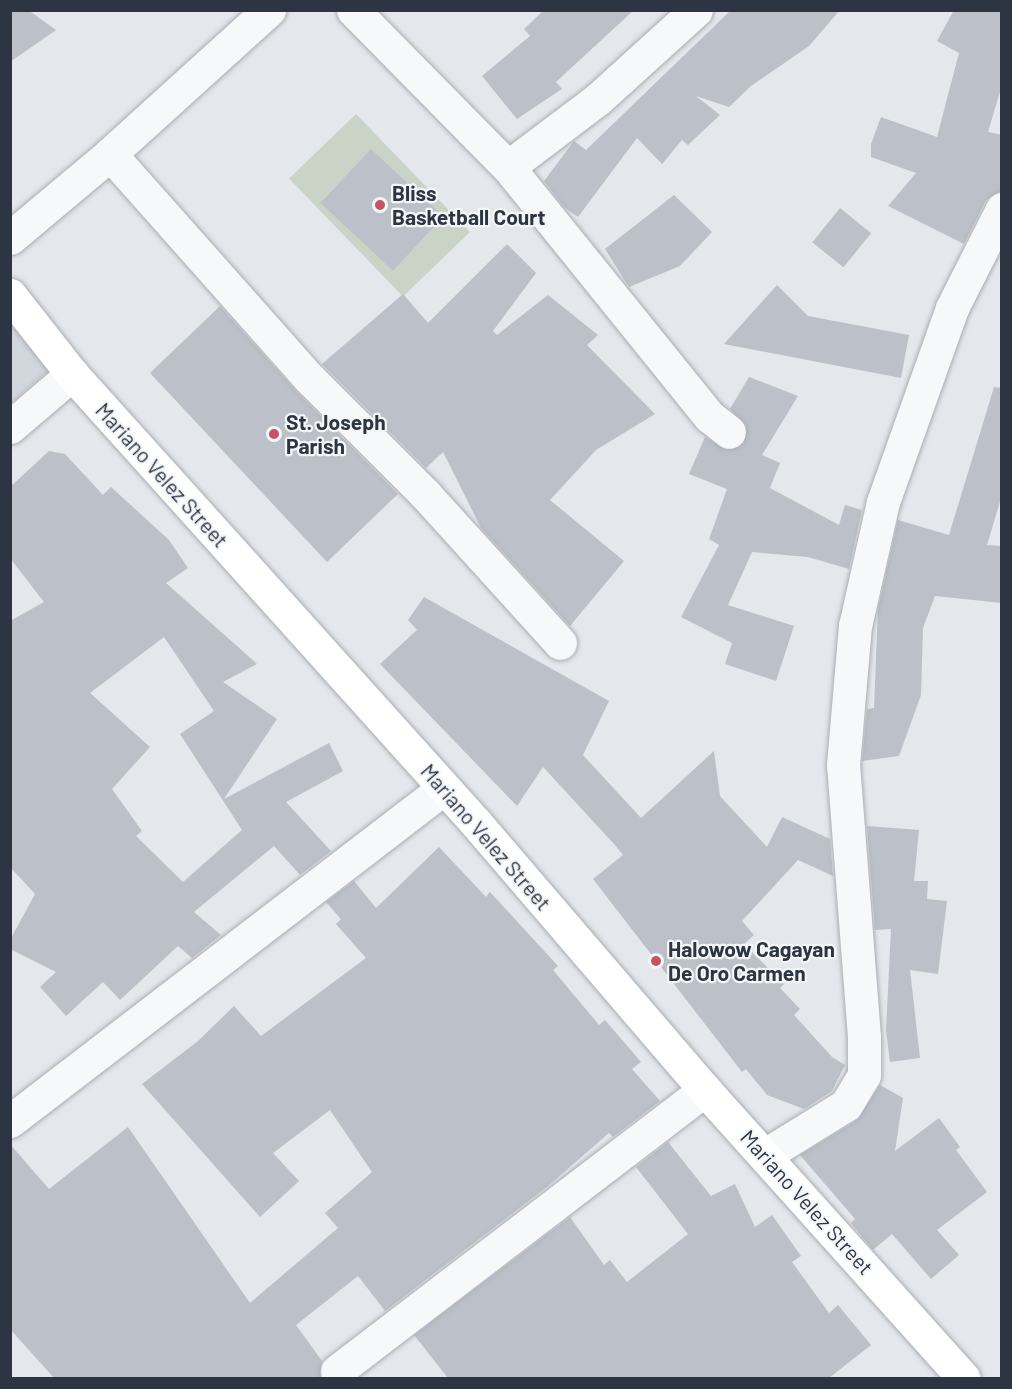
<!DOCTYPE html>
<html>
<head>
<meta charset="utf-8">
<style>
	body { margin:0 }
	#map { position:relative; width:1012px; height:1389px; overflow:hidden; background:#e4e7eb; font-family:Barlow,sans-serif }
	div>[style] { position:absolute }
	.built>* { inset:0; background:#d2d6dd }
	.green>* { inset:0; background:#cad4c6; transform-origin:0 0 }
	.building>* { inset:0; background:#bcc0c8; transform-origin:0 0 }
	.roads { filter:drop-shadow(0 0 2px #a9aeb5) drop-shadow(0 0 2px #a9aeb5) }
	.street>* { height:33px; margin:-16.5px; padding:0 16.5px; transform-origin:16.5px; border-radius:16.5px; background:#f7f8fa }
	.secondary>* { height:33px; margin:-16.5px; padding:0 16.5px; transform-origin:16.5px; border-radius:16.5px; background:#fff }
	.dots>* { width:16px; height:16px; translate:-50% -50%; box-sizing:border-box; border:3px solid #f4f6f8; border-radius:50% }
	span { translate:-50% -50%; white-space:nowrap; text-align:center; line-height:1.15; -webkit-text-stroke:4.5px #f4f6f8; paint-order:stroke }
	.poi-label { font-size:21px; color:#2d3543; font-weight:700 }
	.left { translate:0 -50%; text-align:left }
	.street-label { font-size:21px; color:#2d3543 }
	.frame { position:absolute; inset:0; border:12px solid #2d3543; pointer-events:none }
</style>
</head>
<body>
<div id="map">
	<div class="built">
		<div style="clip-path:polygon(10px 320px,53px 367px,11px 403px,10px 403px)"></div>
	</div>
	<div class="green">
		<div style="left:356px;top:114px;width:164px;height:93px;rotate:46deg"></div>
	</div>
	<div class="building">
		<div style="clip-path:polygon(10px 10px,28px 10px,56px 30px,10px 62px)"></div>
		<div style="clip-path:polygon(544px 10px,634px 10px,556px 82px,562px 89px,517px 119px,482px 76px,530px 36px,524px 29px)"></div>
		<div style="clip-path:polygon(731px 10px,840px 10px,809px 46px,751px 86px,729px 107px,696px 96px,720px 115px,688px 145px,682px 140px,662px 164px,637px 138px,578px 217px,564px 207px,544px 181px,574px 141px,586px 150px)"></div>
		<div style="clip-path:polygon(954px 10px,1002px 10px,1002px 85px,988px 132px,1002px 135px,1002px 190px,986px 200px,964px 244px,888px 206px,916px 173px,871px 157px,871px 144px,881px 117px,937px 137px,959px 53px,937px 41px)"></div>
		<div style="left:371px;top:149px;width:99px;height:74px;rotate:43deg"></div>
		<div style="clip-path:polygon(674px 195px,712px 232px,680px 266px,629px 287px,605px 249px)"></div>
		<div style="left:840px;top:208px;width:40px;height:44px;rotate:39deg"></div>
		<div style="clip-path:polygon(507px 244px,536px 273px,493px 331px,497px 335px,548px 295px,598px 335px,587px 345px,655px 414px,596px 450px,550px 500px,624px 561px,570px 626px,481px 528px,443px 452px,426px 468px,322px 364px,403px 294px,428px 323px)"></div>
		<div style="clip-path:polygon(777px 285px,808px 316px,909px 335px,901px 378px,724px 344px)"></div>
		<div style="clip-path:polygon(220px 306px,297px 392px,398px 494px,327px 562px,150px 373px)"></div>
		<div style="clip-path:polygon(749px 377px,798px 396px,762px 455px,780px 463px,770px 488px,839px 525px,845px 505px,862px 510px,849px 569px,808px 557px,752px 552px,728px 605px,794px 626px,776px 681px,725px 664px,732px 643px,681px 617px,719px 545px,709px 539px,727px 489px,689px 474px,705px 437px,726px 450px,744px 443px,746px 425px,730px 409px)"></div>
		<div style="clip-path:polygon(994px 387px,1002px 388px,1002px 495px,987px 545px,1002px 546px,1002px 603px,935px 596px,923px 628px,921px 695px,899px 756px,862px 761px,867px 709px,874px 708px,878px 609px,898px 520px,949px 535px)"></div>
		<div style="clip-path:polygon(evenodd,49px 451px,65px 454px,103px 495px,111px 487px,169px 540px,188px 568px,166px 583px,257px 664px,223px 682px,277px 719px,224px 799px,329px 743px,343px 771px,286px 802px,331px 851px,300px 875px,274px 846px,194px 912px,221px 935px,192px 958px,178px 946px,120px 1000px,103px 982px,66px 1016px,40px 987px,56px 972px,10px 949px,10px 940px,35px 894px,10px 867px,10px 621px,44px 602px,10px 558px,10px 487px,49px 451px,164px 637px,214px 711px,180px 734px,242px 830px,183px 882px,136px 836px,142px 831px,112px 789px,150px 747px,90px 693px,164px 637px)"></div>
		<div style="clip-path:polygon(424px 597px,609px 701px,583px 755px,641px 818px,714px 751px,720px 796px,767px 847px,782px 817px,830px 839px,833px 876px,798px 860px,742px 921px,754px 935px,744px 944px,784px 984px,780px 988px,800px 1009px,794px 1015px,832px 1057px,845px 1065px,832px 1091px,804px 1109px,767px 1095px,746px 1069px,742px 1072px,593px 879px,623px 855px,614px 844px,543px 767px,517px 806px,380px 664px,417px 630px,408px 620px)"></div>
		<div style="clip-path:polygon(867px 826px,919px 830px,914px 881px,928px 881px,927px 899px,947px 901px,938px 974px,910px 970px,920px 1058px,890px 1062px,886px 1030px,891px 929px,875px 930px)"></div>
		<div style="clip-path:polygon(439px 847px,486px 897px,490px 892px,558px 966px,553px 970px,599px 1025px,605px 1020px,641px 1062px,632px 1069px,660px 1101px,613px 1137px,609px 1133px,548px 1186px,385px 1311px,358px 1276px,296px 1325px,322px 1361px,320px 1378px,54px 1378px,10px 1329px,10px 1144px,49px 1189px,128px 1127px,250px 1303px,338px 1228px,325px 1213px,372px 1172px,330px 1110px,273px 1153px,299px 1181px,260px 1217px,142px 1084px,198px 1041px,234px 1006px,261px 1036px,366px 958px,336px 924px,341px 919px,326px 902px,354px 881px,376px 908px)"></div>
		<div style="clip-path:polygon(880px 1085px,903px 1098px,895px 1151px,939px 1118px,960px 1147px,956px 1150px,987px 1192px,937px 1230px,959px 1255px,931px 1279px,892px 1234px,873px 1250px,851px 1223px,855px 1219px,800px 1155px,856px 1121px)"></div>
		<div style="clip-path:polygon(668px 1142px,711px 1196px,735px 1184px,755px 1227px,772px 1215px,801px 1256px,792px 1262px,829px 1313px,838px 1305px,871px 1345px,829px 1378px,448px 1378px,414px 1335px,570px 1217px,604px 1265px,610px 1260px,627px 1282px,688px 1234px,636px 1167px)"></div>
	</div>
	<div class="roads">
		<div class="street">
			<div style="left:353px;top:10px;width:221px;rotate:45.4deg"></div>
			<div style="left:508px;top:167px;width:321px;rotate:51.1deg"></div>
			<div style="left:710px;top:417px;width:24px;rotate:38deg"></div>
			<div style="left:110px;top:154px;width:301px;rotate:48.4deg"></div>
			<div style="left:310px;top:379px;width:163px;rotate:45deg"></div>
			<div style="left:425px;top:494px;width:201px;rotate:47.8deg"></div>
			<div style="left:508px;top:167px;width:113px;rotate:-37.1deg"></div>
			<div style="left:598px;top:99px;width:132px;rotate:-42.2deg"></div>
			<div style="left:10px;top:238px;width:131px;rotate:-40deg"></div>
			<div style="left:110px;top:154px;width:215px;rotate:-42.2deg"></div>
			<div style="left:10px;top:427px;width:82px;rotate:-40.5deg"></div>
			<div style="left:10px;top:1121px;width:547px;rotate:-37.5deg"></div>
			<div style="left:765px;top:1155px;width:95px;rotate:-31.7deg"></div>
			<div style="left:846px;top:1105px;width:35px;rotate:-59deg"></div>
			<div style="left:864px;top:1075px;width:38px;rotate:-90deg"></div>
			<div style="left:864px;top:1037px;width:273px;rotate:-94.4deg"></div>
			<div style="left:843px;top:765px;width:140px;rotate:-85.1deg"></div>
			<div style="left:855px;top:626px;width:127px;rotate:-77.3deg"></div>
			<div style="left:883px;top:502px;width:206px;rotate:-70.4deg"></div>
			<div style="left:952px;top:308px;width:111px;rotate:-63.2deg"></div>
			<div style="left:337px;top:1371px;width:463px;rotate:-37.4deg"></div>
		</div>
		<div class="secondary">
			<div style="left:10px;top:295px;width:100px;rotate:51.9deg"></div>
			<div style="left:72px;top:374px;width:604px;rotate:48.02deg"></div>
			<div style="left:476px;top:823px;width:352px;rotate:49.4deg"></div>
			<div style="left:705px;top:1090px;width:387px;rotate:48.1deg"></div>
		</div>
	</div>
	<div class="dots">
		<div style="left:380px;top:205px;background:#c75266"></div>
		<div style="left:274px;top:434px;background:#c75266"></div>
		<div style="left:656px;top:961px;background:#c75266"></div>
	</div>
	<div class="poi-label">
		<span class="left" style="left:392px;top:205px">Bliss<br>Basketball Court</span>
		<span class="left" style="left:286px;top:434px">St. Joseph<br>Parish</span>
		<span class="left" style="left:668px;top:961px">Halowow Cagayan<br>De Oro Carmen</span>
	</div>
	<div class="street-label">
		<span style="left:162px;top:475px;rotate:48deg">Mariano Velez Street</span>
		<span style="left:486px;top:837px;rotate:49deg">Mariano Velez Street</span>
		<span style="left:807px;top:1202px;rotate:48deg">Mariano Velez Street</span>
	</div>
	<div class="frame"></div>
</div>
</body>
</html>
